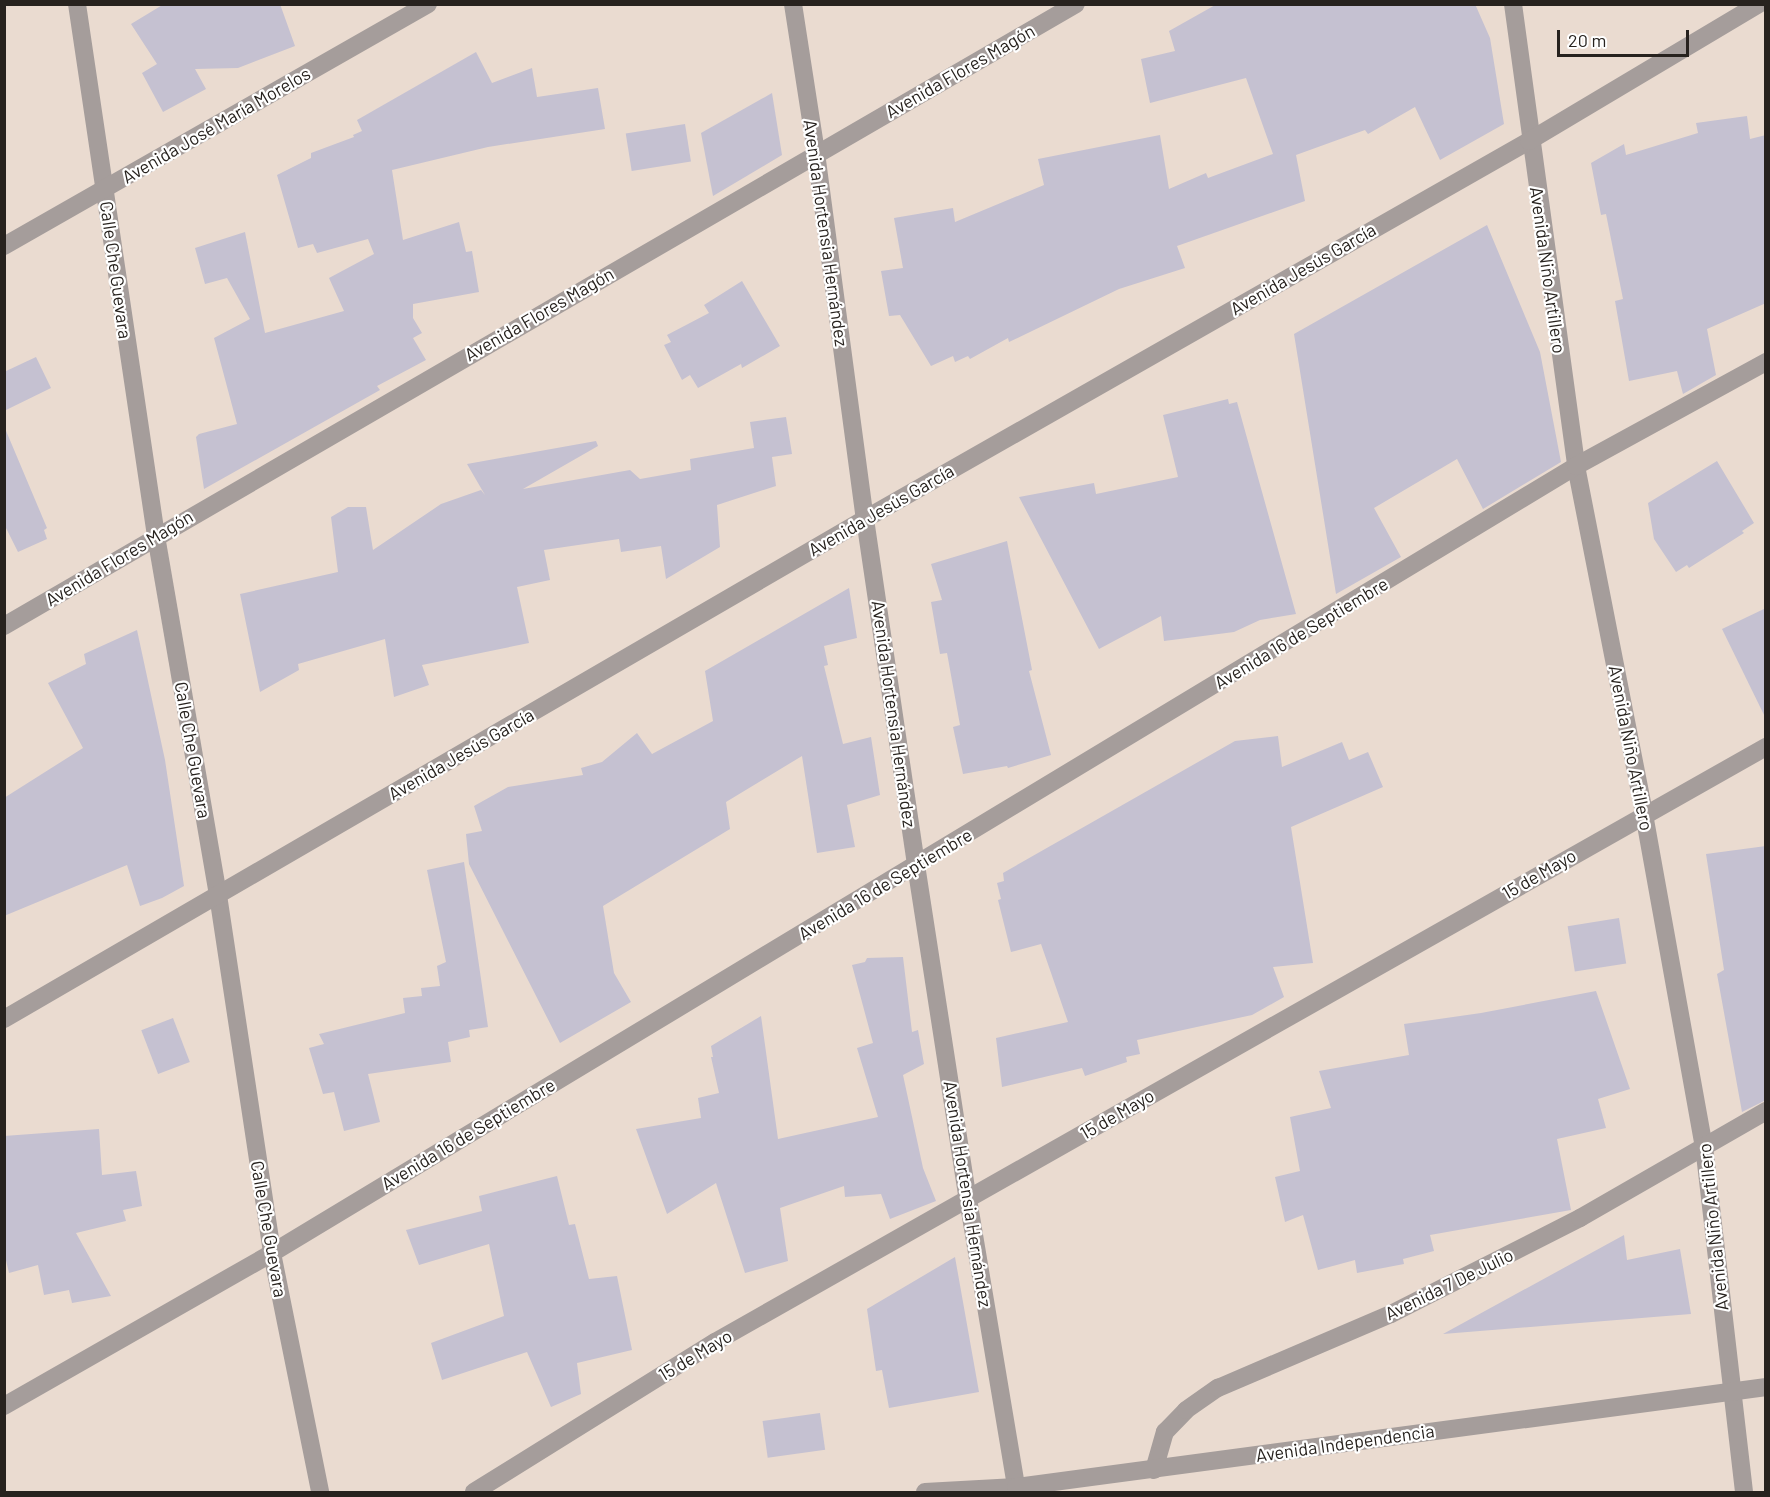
<!DOCTYPE html>
<html>
<head>
<meta charset="utf-8">
<style>
	body { margin:0 }
	#map { position:relative; width:1770px; height:1497px; overflow:hidden; background:#eadbd0; font-family:Barlow,sans-serif }
	div>[style] { position:absolute }
	.building>* { inset:0; background:#c5c1d1; transform-origin:0 0 }
	.minor>* { height:18px; margin:-9px; padding:0 9px; transform-origin:9px; border-radius:9px; background:#a59d9b }
	span { translate:-50% -50%; white-space:nowrap; text-align:center; line-height:1.15; -webkit-text-stroke:4.5px #fff; paint-order:stroke }
	.street-label { font-size:18px; color:#27221e }
	.frame { position:absolute; inset:0; border:6px solid #27221e; pointer-events:none }
	.scale { position:absolute; left:1557px; top:30px; width:132px; height:27px; box-sizing:border-box; border:3px solid #27221e; border-top:0; padding-left:8px; font-size:18px; line-height:21px; white-space:nowrap; color:#27221e; -webkit-text-stroke:4px #fff; paint-order:stroke }
</style>
</head>
<body>
<div id="map">
	<div class="building">
		<div style="clip-path:polygon(164px 4px,280px 4px,295px 46px,238px 68px,195px 69px,206px 89px,163px 112px,142px 73px,157px 64px,131px 24px)"></div>
		<div style="clip-path:polygon(1217px 4px,1475px 4px,1490px 38px,1504px 124px,1440px 160px,1415px 107px,1368px 134px,1365px 130px,1296px 155px,1305px 201px,1177px 246px,1185px 268px,1119px 289px,1009px 342px,1008px 338px,970px 359px,968px 356px,955px 362px,953px 356px,931px 366px,900px 315px,889px 316px,881px 271px,903px 268px,894px 218px,953px 208px,955px 222px,1044px 185px,1038px 159px,1160px 135px,1169px 189px,1206px 173px,1208px 178px,1273px 154px,1246px 78px,1150px 103px,1141px 59px,1175px 51px,1169px 31px)"></div>
		<div style="clip-path:polygon(476px 52px,492px 83px,532px 68px,537px 97px,598px 88px,605px 129px,488px 147px,392px 170px,403px 240px,459px 222px,466px 252px,472px 251px,479px 292px,413px 304px,413px 318px,422px 333px,413px 338px,426px 360px,377px 386px,380px 390px,204px 489px,196px 437px,199px 434px,237px 424px,214px 338px,250px 319px,227px 278px,205px 284px,195px 248px,245px 232px,265px 333px,344px 311px,329px 278px,374px 254px,368px 239px,317px 253px,313px 244px,298px 248px,277px 175px,311px 158px,311px 153px,354px 137px,353px 135px,362px 131px,357px 120px)"></div>
		<div style="clip-path:polygon(772px 93px,782px 155px,713px 196px,701px 133px)"></div>
		<div style="clip-path:polygon(1747px 116px,1750px 139px,1766px 135px,1766px 303px,1707px 329px,1716px 375px,1683px 394px,1677px 371px,1629px 381px,1615px 301px,1623px 299px,1606px 214px,1601px 215px,1591px 163px,1624px 144px,1626px 155px,1698px 133px,1696px 123px)"></div>
		<div style="left:685px;top:124px;width:38px;height:60px;rotate:81deg"></div>
		<div style="clip-path:polygon(1487px 225px,1540px 352px,1561px 462px,1483px 509px,1457px 459px,1374px 508px,1401px 557px,1336px 594px,1294px 334px)"></div>
		<div style="clip-path:polygon(742px 281px,780px 346px,742px 368px,741px 364px,698px 388px,690px 375px,682px 380px,664px 345px,671px 342px,667px 335px,709px 313px,704px 305px)"></div>
		<div style="clip-path:polygon(36px 357px,51px 388px,4px 411px,4px 372px)"></div>
		<div style="clip-path:polygon(1228px 399px,1229px 404px,1237px 402px,1296px 614px,1260px 620px,1234px 632px,1164px 641px,1161px 616px,1099px 649px,1019px 497px,1094px 483px,1096px 494px,1178px 477px,1163px 415px)"></div>
		<div style="clip-path:polygon(786px 417px,792px 454px,772px 457px,776px 486px,717px 505px,720px 547px,666px 579px,661px 546px,621px 552px,619px 539px,544px 550px,550px 580px,517px 587px,529px 643px,422px 665px,429px 685px,394px 697px,385px 639px,298px 664px,299px 670px,260px 692px,240px 594px,338px 572px,331px 517px,348px 507px,366px 507px,373px 550px,441px 504px,481px 490px,485px 495px,467px 464px,596px 441px,598px 446px,523px 489px,630px 470px,640px 479px,691px 470px,690px 459px,754px 448px,750px 422px)"></div>
		<div style="clip-path:polygon(4px 426px,47px 528px,44px 530px,47px 539px,18px 552px,4px 524px)"></div>
		<div style="clip-path:polygon(1717px 461px,1754px 523px,1742px 531px,1744px 533px,1689px 568px,1687px 565px,1676px 572px,1654px 539px,1648px 503px)"></div>
		<div style="clip-path:polygon(1007px 541px,1032px 670px,1029px 671px,1051px 755px,1008px 768px,1007px 766px,963px 774px,953px 727px,960px 725px,947px 653px,940px 654px,931px 602px,942px 600px,931px 564px)"></div>
		<div style="clip-path:polygon(849px 588px,857px 638px,824px 646px,828px 665px,824px 666px,843px 744px,871px 737px,880px 795px,847px 805px,855px 847px,817px 853px,802px 756px,726px 802px,730px 829px,603px 906px,614px 973px,631px 1002px,560px 1043px,469px 864px,466px 834px,482px 831px,474px 806px,508px 787px,583px 775px,581px 768px,602px 762px,637px 733px,652px 754px,713px 721px,705px 671px)"></div>
		<div style="clip-path:polygon(1766px 608px,1766px 719px,1722px 629px)"></div>
		<div style="clip-path:polygon(137px 630px,165px 760px,184px 886px,162px 898px,140px 906px,127px 865px,4px 916px,4px 798px,83px 748px,48px 683px,86px 664px,84px 654px)"></div>
		<div style="clip-path:polygon(1278px 736px,1282px 767px,1342px 742px,1349px 760px,1368px 752px,1383px 787px,1291px 827px,1313px 963px,1273px 967px,1284px 997px,1252px 1015px,1137px 1040px,1140px 1054px,1126px 1057px,1127px 1062px,1085px 1076px,1082px 1068px,1002px 1087px,996px 1038px,1068px 1022px,1041px 944px,1011px 952px,998px 900px,1001px 899px,997px 883px,1004px 881px,1003px 873px,1235px 741px)"></div>
		<div style="clip-path:polygon(1766px 846px,1766px 1100px,1742px 1112px,1717px 974px,1724px 970px,1706px 854px)"></div>
		<div style="clip-path:polygon(464px 862px,488px 1027px,469px 1030px,470px 1037px,448px 1042px,451px 1062px,368px 1074px,380px 1122px,344px 1131px,334px 1092px,323px 1094px,309px 1048px,324px 1044px,319px 1034px,405px 1013px,403px 998px,422px 996px,421px 988px,440px 986px,437px 966px,446px 962px,427px 870px)"></div>
		<div style="left:1619px;top:918px;width:46px;height:52px;rotate:81deg"></div>
		<div style="clip-path:polygon(903px 957px,912px 1032px,918px 1030px,924px 1064px,903px 1075px,923px 1168px,936px 1201px,890px 1219px,881px 1194px,845px 1197px,844px 1186px,780px 1208px,788px 1261px,745px 1273px,716px 1183px,667px 1214px,636px 1129px,701px 1118px,698px 1098px,719px 1093px,711px 1057px,713px 1057px,711px 1046px,761px 1016px,778px 1139px,878px 1117px,857px 1048px,873px 1043px,852px 965px,865px 962px,867px 958px)"></div>
		<div style="clip-path:polygon(1596px 991px,1630px 1089px,1598px 1099px,1606px 1128px,1557px 1139px,1571px 1210px,1430px 1235px,1434px 1251px,1403px 1259px,1404px 1264px,1357px 1273px,1355px 1260px,1318px 1270px,1303px 1215px,1285px 1222px,1275px 1177px,1300px 1171px,1290px 1117px,1331px 1108px,1319px 1071px,1409px 1055px,1404px 1024px,1481px 1013px)"></div>
		<div style="left:173px;top:1018px;width:47px;height:34px;rotate:69deg"></div>
		<div style="clip-path:polygon(99px 1129px,102px 1175px,136px 1171px,142px 1206px,123px 1210px,126px 1221px,76px 1233px,111px 1296px,72px 1303px,69px 1290px,44px 1295px,38px 1265px,9px 1273px,4px 1252px,4px 1136px)"></div>
		<div style="clip-path:polygon(557px 1176px,569px 1225px,575px 1224px,589px 1279px,617px 1276px,632px 1350px,577px 1363px,581px 1394px,551px 1407px,527px 1352px,442px 1380px,431px 1343px,504px 1316px,489px 1244px,419px 1265px,406px 1230px,482px 1211px,479px 1196px)"></div>
		<div style="clip-path:polygon(1624px 1235px,1627px 1260px,1680px 1249px,1691px 1314px,1443px 1334px)"></div>
		<div style="clip-path:polygon(955px 1257px,979px 1392px,889px 1408px,882px 1370px,876px 1371px,867px 1309px)"></div>
		<div style="left:820px;top:1413px;width:37px;height:58px;rotate:82deg"></div>
	</div>
	<div class="minor">
		<div style="left:77px;top:4px;width:538px;rotate:81.55deg"></div>
		<div style="left:156px;top:536px;width:364px;rotate:80.2deg"></div>
		<div style="left:218px;top:895px;width:362px;rotate:81.4deg"></div>
		<div style="left:272px;top:1253px;width:244px;rotate:78.6deg"></div>
		<div style="left:793px;top:4px;width:151px;rotate:81.2deg"></div>
		<div style="left:816px;top:153px;width:369px;rotate:82.4deg"></div>
		<div style="left:865px;top:519px;width:350px;rotate:81.6deg"></div>
		<div style="left:916px;top:865px;width:338px;rotate:81.2deg"></div>
		<div style="left:968px;top:1199px;width:297px;rotate:80.5deg"></div>
		<div style="left:1513px;top:4px;width:466px;rotate:82.2deg"></div>
		<div style="left:1576px;top:466px;width:355px;rotate:78.9deg"></div>
		<div style="left:1644px;top:814px;width:337px;rotate:79.8deg"></div>
		<div style="left:1704px;top:1146px;width:348px;rotate:83.4deg"></div>
		<div style="left:4px;top:246px;width:488px;rotate:-29.7deg"></div>
		<div style="left:4px;top:626px;width:1239px;rotate:-30.12deg"></div>
		<div style="left:4px;top:1019px;width:996px;rotate:-30.14deg"></div>
		<div style="left:865px;top:519px;width:764px;rotate:-29.65deg"></div>
		<div style="left:1529px;top:141px;width:268px;rotate:-30.8deg"></div>
		<div style="left:4px;top:1406px;width:309px;rotate:-29.7deg"></div>
		<div style="left:272px;top:1253px;width:1523px;rotate:-31.11deg"></div>
		<div style="left:1576px;top:466px;width:217px;rotate:-28.7deg"></div>
		<div style="left:1154px;top:1470px;width:40px;rotate:-74deg"></div>
		<div style="left:1165px;top:1432px;width:30px;rotate:-46deg"></div>
		<div style="left:1186px;top:1410px;width:39px;rotate:-35deg"></div>
		<div style="left:1218px;top:1388px;width:188px;rotate:-23.2deg"></div>
		<div style="left:1391px;top:1314px;width:212px;rotate:-26.9deg"></div>
		<div style="left:1580px;top:1218px;width:215px;rotate:-29.9deg"></div>
		<div style="left:474px;top:1492px;width:284px;rotate:-31.9deg"></div>
		<div style="left:715px;top:1342px;width:1208px;rotate:-29.52deg"></div>
		<div style="left:925px;top:1492px;width:91px;rotate:-3.1deg"></div>
		<div style="left:1016px;top:1487px;width:757px;rotate:-7.59deg"></div>
	</div>
	<div class="street-label">
		<span style="left:960px;top:71px;rotate:-30deg">Avenida Flores Magón</span>
		<span style="left:216px;top:125px;rotate:-30deg">Avenida José María Morelos</span>
		<span style="left:826px;top:233px;rotate:82deg">Avenida Hortensia Hernández</span>
		<span style="left:1303px;top:269px;rotate:-30deg">Avenida Jesús García</span>
		<span style="left:116px;top:270px;rotate:82deg">Calle Che Guevara</span>
		<span style="left:1548px;top:270px;rotate:82deg">Avenida Niño Artillero</span>
		<span style="left:539px;top:314px;rotate:-30deg">Avenida Flores Magón</span>
		<span style="left:881px;top:510px;rotate:-30deg">Avenida Jesús García</span>
		<span style="left:119px;top:558px;rotate:-31deg">Avenida Flores Magón</span>
		<span style="left:1301px;top:633px;rotate:-31deg">Avenida 16 de Septiembre</span>
		<span style="left:894px;top:714px;rotate:82deg">Avenida Hortensia Hernández</span>
		<span style="left:1631px;top:748px;rotate:79deg">Avenida Niño Artillero</span>
		<span style="left:193px;top:750px;rotate:80deg">Calle Che Guevara</span>
		<span style="left:461px;top:754px;rotate:-30deg">Avenida Jesús García</span>
		<span style="left:1539px;top:874px;rotate:-30deg">15 de Mayo</span>
		<span style="left:885px;top:884px;rotate:-31deg">Avenida 16 de Septiembre</span>
		<span style="left:1117px;top:1114px;rotate:-30deg">15 de Mayo</span>
		<span style="left:468px;top:1134px;rotate:-31deg">Avenida 16 de Septiembre</span>
		<span style="left:968px;top:1194px;rotate:81deg">Avenida Hortensia Hernández</span>
		<span style="left:1713px;top:1227px;rotate:-96deg">Avenida Niño Artillero</span>
		<span style="left:269px;top:1229px;rotate:80deg">Calle Che Guevara</span>
		<span style="left:1449px;top:1284px;rotate:-26deg">Avenida 7 De Julio</span>
		<span style="left:695px;top:1355px;rotate:-31deg">15 de Mayo</span>
		<span style="left:1345px;top:1443px;rotate:-8deg">Avenida Independencia</span>
	</div>
	<div class="frame"></div>
	<div class="scale">20 m</div>
</div>
</body>
</html>
